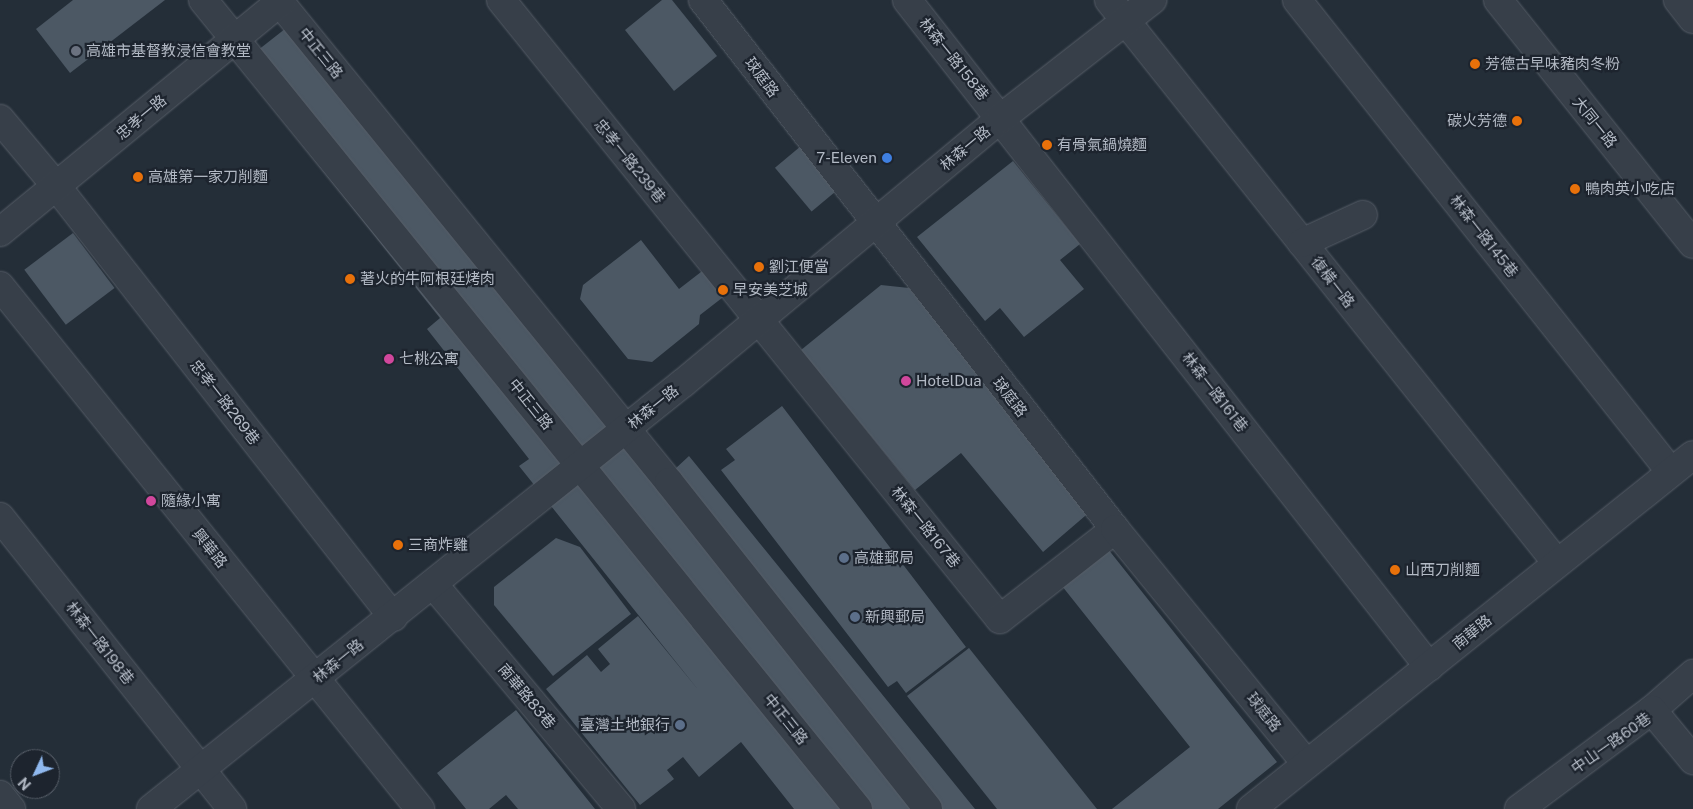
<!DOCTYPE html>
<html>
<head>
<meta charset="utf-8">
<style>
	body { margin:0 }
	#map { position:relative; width:1693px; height:809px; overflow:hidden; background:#242e38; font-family:"Public Sans","Noto Sans TC",sans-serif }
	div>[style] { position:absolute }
	.building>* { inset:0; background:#4c5864; transform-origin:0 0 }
	.roads { filter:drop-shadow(0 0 1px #565d67) drop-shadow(0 0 1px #565d67) }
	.minor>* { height:28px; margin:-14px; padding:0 14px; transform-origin:14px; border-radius:14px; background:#373f49 }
	.dots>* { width:14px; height:14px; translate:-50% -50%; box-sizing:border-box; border:2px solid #1d242e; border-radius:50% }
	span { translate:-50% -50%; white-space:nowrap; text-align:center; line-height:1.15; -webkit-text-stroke:4.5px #1d242e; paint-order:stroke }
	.poi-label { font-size:15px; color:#b3bac5 }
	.left { translate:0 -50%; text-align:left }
	.right { translate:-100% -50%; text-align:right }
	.street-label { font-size:15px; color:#b3bac5 }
	.north { position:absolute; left:10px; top:749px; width:50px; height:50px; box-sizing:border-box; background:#1d242e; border:1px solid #59606a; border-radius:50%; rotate:227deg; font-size:14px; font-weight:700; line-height:20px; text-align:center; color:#b3bac5 }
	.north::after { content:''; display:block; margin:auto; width:18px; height:22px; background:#8fb8ee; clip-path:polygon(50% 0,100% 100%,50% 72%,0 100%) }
</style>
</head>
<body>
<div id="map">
	<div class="building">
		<div style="clip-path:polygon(73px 0,165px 0,70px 73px,36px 29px)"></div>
		<div style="clip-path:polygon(662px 0,672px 0,717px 56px,674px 91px,625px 30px)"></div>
		<div style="clip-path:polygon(290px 25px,675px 469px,689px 456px,975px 809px,794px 809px,741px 742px,699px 777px,683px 757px,667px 770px,674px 779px,640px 805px,546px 689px,587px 655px,601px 672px,610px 664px,598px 649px,638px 616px,700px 692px,519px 466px,529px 459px,427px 329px,440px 318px,239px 65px)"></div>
		<div style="left:801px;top:146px;width:57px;height:34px;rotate:50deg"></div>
		<div style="clip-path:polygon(1013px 161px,1080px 244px,1060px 260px,1084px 289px,1024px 337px,1000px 308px,985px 321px,917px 237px)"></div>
		<div style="left:73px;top:233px;width:69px;height:61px;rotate:53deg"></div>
		<div style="clip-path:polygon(641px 240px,679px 289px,710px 265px,731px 291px,700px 315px,699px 324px,652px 362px,628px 359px,580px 299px,583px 285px)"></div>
		<div style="clip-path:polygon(881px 285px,909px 288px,1092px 510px,1043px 552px,961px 453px,915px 490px,801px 350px)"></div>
		<div style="clip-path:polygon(782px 406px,966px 647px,906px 693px,897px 681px,888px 687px,721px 470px,735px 460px,726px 449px)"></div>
		<div style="clip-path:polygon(556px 538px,580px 547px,631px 614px,553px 676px,494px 605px,494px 587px)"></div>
		<div style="clip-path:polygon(1108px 549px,1277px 762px,1218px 809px,1112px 809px,1190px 747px,1062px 586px)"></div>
		<div style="clip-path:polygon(969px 648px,1097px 809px,997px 809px,907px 696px)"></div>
		<div style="clip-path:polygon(516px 710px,595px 809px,518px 809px,506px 795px,489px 809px,466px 809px,437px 773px)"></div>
	</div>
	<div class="roads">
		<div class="minor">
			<div style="left:203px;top:0;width:1041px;rotate:51deg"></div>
			<div style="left:278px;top:0;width:621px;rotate:50.95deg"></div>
			<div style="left:669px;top:482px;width:417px;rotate:51.6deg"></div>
			<div style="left:501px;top:0;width:795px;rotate:51.13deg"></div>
			<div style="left:1000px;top:619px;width:146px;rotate:-38deg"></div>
			<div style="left:703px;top:0;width:671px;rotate:52.09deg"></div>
			<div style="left:1115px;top:529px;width:303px;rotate:50.8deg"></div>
			<div style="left:907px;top:0;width:847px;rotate:51.95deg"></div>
			<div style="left:1109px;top:0;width:719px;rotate:51.49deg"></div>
			<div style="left:1297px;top:0;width:602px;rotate:51.61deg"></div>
			<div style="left:1498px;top:0;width:312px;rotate:51.4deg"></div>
			<div style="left:1678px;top:0;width:24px;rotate:52deg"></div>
			<div style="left:0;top:119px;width:89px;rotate:50deg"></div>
			<div style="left:57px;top:187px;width:546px;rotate:52deg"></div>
			<div style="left:0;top:232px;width:365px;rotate:-39.4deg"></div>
			<div style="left:1302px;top:243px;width:67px;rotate:-24.7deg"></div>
			<div style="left:0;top:286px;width:671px;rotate:51.23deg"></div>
			<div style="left:0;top:517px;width:373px;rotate:51.5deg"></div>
			<div style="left:433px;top:584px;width:293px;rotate:50.1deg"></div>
			<div style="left:1652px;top:710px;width:55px;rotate:-41.3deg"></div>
			<div style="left:0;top:795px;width:18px;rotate:52deg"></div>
			<div style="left:151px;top:809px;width:682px;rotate:-38.69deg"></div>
			<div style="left:683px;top:383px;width:414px;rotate:-39.8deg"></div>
			<div style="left:1001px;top:118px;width:192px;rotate:-38deg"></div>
			<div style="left:1251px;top:809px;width:566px;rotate:-38.69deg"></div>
			<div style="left:1519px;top:809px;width:166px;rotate:-36.7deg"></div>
			<div style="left:1652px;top:710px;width:65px;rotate:50.6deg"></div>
		</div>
	</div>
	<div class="dots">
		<div style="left:76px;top:51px;background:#6b7280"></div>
		<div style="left:1475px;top:64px;background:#e8710a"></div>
		<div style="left:1517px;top:121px;background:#e8710a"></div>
		<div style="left:1047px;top:145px;background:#e8710a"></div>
		<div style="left:887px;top:158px;background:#3f7fe0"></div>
		<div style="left:138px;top:177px;background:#e8710a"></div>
		<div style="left:1575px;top:189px;background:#e8710a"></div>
		<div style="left:759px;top:267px;background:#e8710a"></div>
		<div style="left:350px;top:279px;background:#e8710a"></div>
		<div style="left:723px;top:290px;background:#e8710a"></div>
		<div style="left:389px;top:359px;background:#d1479c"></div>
		<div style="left:906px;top:381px;background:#d1479c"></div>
		<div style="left:151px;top:501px;background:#d1479c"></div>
		<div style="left:398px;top:545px;background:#e8710a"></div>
		<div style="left:844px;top:558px;background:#5c6f8a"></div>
		<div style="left:1395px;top:570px;background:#e8710a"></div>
		<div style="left:855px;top:617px;background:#5c6f8a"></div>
		<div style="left:680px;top:725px;background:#5c6f8a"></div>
	</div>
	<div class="poi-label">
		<span class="left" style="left:86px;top:51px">高雄市基督教浸信會教堂</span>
		<span class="left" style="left:1485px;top:64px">芳德古早味豬肉冬粉</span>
		<span class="right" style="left:1507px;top:121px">碳火芳德</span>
		<span class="left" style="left:1057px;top:145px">有骨氣鍋燒麵</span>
		<span class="right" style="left:877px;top:158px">7-Eleven</span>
		<span class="left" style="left:148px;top:177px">高雄第一家刀削麵</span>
		<span class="left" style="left:1585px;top:189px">鴨肉英小吃店</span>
		<span class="left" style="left:769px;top:267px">劉江便當</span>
		<span class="left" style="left:360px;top:279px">著火的牛阿根廷烤肉</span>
		<span class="left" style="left:733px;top:290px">早安美芝城</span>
		<span class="left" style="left:399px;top:359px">七桃公寓</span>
		<span class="left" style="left:916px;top:381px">HotelDua</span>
		<span class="left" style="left:161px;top:501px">隨緣小寓</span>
		<span class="left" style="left:408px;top:545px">三商炸雞</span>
		<span class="left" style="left:854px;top:558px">高雄郵局</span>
		<span class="left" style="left:1405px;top:570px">山西刀削麵</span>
		<span class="left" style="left:865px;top:617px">新興郵局</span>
		<span class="right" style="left:670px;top:725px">臺灣土地銀行</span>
	</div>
	<div class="street-label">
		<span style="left:321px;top:53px;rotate:51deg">中正三路</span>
		<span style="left:954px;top:59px;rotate:51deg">林森一路158巷</span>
		<span style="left:762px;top:77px;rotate:53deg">球庭路</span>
		<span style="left:141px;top:117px;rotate:-40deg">忠孝一路</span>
		<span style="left:1595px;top:122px;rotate:51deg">大同一路</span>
		<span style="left:965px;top:148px;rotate:-40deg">林森一路</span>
		<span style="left:630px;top:161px;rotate:51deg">忠孝一路239巷</span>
		<span style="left:1484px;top:236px;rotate:52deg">林森一路145巷</span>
		<span style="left:1333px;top:282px;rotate:52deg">復橫一路</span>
		<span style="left:1215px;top:392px;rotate:52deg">林森一路161巷</span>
		<span style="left:1010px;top:397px;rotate:52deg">球庭路</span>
		<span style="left:225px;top:402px;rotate:52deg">忠孝一路269巷</span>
		<span style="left:531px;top:404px;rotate:51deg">中正三路</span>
		<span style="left:653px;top:407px;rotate:-39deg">林森一路</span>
		<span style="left:926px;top:527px;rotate:51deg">林森一路167巷</span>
		<span style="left:210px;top:548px;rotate:51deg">興華路</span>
		<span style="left:1472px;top:632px;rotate:-39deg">南華路</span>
		<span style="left:100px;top:643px;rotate:52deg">林森一路198巷</span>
		<span style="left:338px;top:661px;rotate:-39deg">林森一路</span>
		<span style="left:527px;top:696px;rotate:50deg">南華路83巷</span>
		<span style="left:1264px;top:712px;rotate:51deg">球庭路</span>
		<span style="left:786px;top:719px;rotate:51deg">中正三路</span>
		<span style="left:1611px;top:743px;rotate:-35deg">中山一路60巷</span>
	</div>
	<div class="north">N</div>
</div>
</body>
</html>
